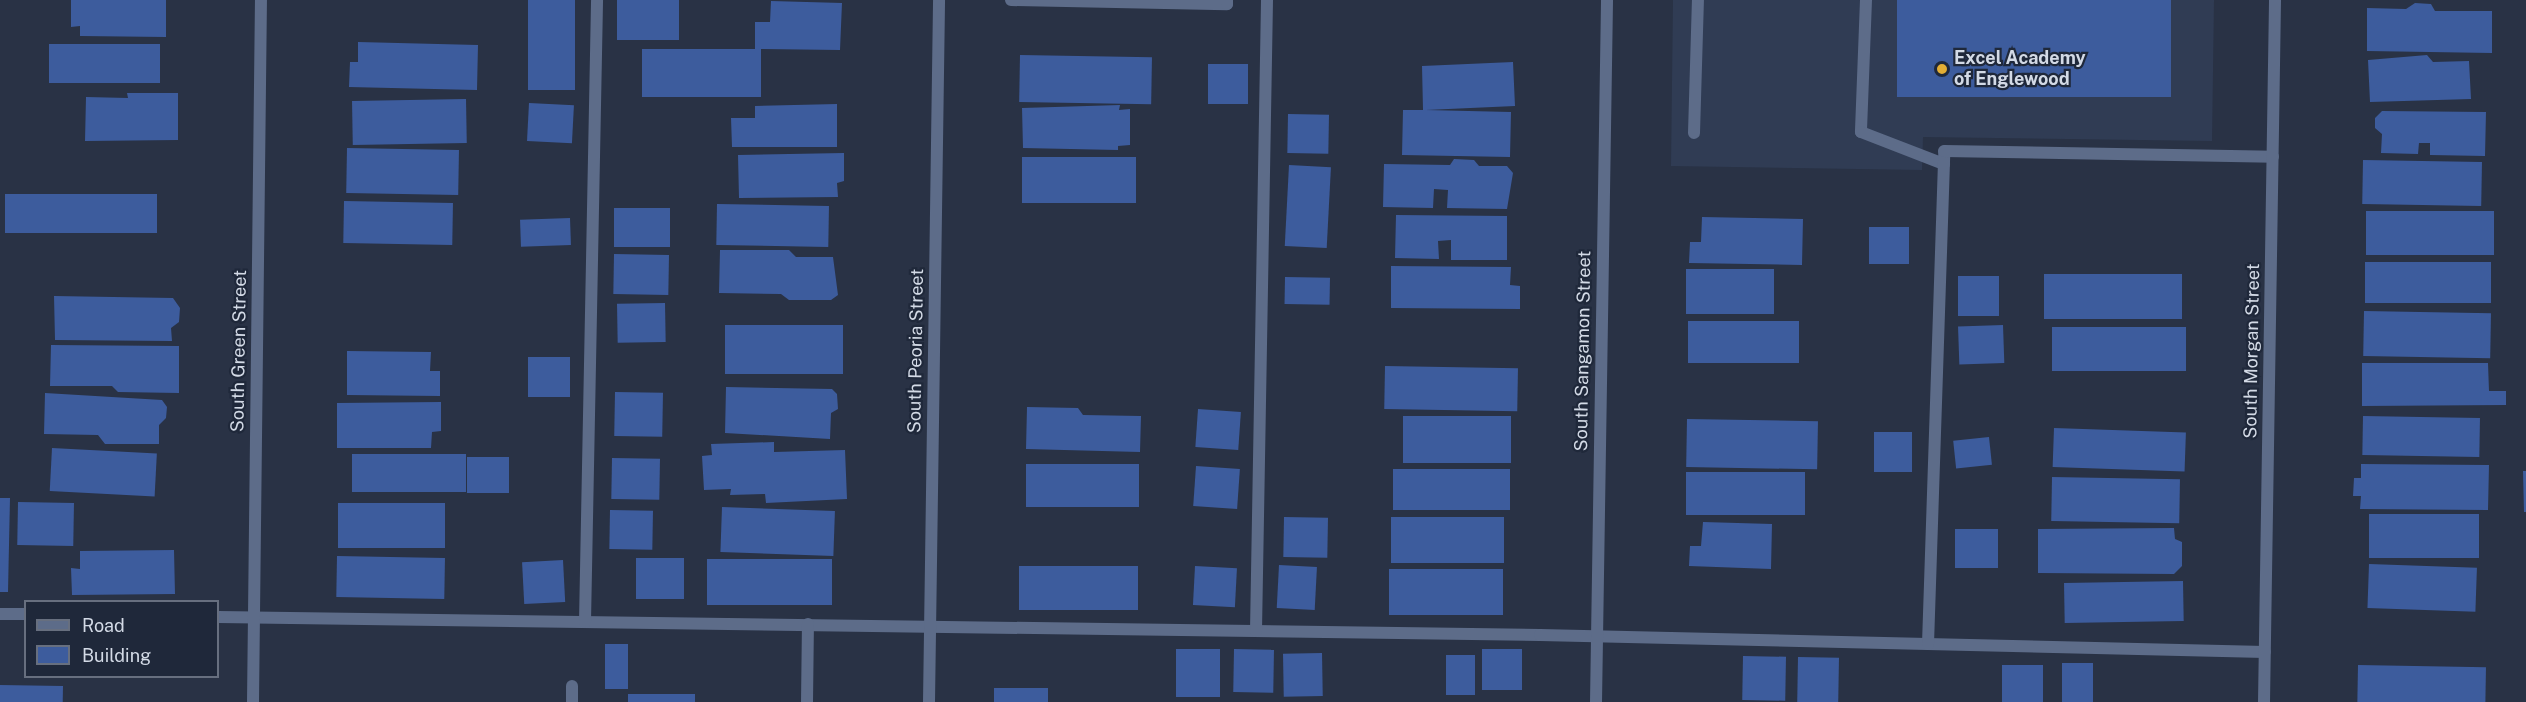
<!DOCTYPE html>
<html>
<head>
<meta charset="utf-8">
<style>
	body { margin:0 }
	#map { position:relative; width:2526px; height:702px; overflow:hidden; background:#293245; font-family:"Public Sans",sans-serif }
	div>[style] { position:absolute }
	.built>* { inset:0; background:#303c54 }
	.building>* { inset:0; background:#3d5c9d; transform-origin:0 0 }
	.lane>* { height:12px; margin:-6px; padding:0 6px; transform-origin:6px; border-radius:6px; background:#5d6c89 }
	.street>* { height:12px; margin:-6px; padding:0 6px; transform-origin:6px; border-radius:6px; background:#5d6c89 }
	.dots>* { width:16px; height:16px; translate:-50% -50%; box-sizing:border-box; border:3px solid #1f283a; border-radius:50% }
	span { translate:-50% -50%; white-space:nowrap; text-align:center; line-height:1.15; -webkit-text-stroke:4.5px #1f283a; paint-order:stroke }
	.poi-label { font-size:18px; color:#d3dae6; font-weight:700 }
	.left { translate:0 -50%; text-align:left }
	.street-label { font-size:18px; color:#d3dae6 }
	.legend { position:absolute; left:24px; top:600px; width:195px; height:78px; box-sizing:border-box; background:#1f283a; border:2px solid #676f7f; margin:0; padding:8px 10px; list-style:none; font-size:18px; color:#d3dae6 }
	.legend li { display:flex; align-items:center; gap:12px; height:30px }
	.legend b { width:30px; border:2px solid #676f7f }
</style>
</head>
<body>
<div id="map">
	<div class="built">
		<div style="clip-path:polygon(1673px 0,2214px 0,2212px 141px,1923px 137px,1922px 170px,1671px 166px)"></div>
	</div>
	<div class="building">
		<div style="clip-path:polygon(71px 0,166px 0,166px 37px,80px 36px,80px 26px,71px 27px)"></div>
		<div style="left:528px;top:0;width:47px;height:90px"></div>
		<div style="left:617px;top:0;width:62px;height:40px"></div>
		<div style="left:1897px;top:0;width:274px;height:97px"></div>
		<div style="clip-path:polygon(771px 1px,842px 3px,840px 50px,755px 49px,755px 22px,770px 22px)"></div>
		<div style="clip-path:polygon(2415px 3px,2431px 4px,2435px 11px,2492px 11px,2492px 53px,2367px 51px,2367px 8px,2406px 9px)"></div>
		<div style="clip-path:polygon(358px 42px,478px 45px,477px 90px,349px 87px,350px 62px,358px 62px)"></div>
		<div style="left:49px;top:44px;width:111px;height:39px"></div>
		<div style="left:642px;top:49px;width:119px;height:48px"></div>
		<div style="left:1020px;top:55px;width:132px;height:47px;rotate:1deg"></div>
		<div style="clip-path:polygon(2427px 55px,2433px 62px,2469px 61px,2471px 99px,2370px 102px,2368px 60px)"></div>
		<div style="clip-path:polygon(1513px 62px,1515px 106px,1426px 110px,1511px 112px,1510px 157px,1402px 155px,1403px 110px,1423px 110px,1422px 66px)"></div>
		<div style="left:1208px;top:64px;width:40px;height:40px"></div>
		<div style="clip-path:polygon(127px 93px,178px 93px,178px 140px,85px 141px,86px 97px,128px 98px)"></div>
		<div style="left:466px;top:99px;width:44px;height:114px;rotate:89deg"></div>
		<div style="left:529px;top:103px;width:45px;height:38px;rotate:3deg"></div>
		<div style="clip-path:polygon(837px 104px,837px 147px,732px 147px,731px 118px,755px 118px,755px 106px)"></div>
		<div style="clip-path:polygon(1120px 105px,1119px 110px,1130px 109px,1130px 145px,1118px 146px,1118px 150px,1023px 148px,1022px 108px)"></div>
		<div style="clip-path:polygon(2382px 111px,2486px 112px,2485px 156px,2430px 155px,2430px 143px,2419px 143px,2418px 154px,2381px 153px,2382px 134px,2375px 128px,2375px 118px)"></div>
		<div style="left:1288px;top:114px;width:41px;height:39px;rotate:1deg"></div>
		<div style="left:347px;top:148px;width:112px;height:45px;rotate:1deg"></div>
		<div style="clip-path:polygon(844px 153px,844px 181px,837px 183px,838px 197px,739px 198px,738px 155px)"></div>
		<div style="left:1022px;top:157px;width:114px;height:46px"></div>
		<div style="clip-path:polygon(1454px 159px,1474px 160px,1479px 166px,1507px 166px,1513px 173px,1507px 209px,1447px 208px,1448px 190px,1434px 189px,1433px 208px,1383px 207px,1384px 164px,1450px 165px)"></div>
		<div style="left:2363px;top:160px;width:119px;height:44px;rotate:1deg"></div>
		<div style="left:1289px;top:165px;width:42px;height:81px;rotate:3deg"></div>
		<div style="left:5px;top:194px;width:152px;height:39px"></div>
		<div style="left:344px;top:201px;width:109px;height:42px;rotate:1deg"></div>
		<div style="left:717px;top:204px;width:112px;height:41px;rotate:1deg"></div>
		<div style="left:614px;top:208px;width:56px;height:39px"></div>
		<div style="left:2494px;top:211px;width:44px;height:128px;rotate:90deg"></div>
		<div style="clip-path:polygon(1396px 215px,1507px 216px,1507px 260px,1451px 260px,1451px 240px,1438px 241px,1439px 259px,1395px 258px)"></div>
		<div style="clip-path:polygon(1702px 217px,1803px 219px,1802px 265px,1689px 263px,1690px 242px,1701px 242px)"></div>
		<div style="left:570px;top:218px;width:27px;height:50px;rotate:88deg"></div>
		<div style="left:1869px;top:227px;width:40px;height:37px"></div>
		<div style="clip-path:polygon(720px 250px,789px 250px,796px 257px,833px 257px,838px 295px,831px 300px,789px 300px,781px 294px,719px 293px)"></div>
		<div style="left:669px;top:255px;width:40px;height:55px;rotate:91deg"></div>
		<div style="left:2365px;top:262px;width:126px;height:41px"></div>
		<div style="clip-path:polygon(1391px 266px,1511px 267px,1510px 285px,1520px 286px,1520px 309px,1391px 308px)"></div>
		<div style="left:1686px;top:269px;width:88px;height:45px"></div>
		<div style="left:2044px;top:274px;width:138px;height:45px"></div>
		<div style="left:1999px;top:276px;width:40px;height:41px;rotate:90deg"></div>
		<div style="left:1285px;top:277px;width:45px;height:27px;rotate:1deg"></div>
		<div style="clip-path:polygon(54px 296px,173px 298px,180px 308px,179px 322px,171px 328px,172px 341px,55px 340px)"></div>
		<div style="left:665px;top:303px;width:39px;height:48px;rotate:89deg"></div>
		<div style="left:2364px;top:311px;width:127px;height:45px;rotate:1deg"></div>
		<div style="left:1688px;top:321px;width:111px;height:42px"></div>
		<div style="left:843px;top:325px;width:49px;height:118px;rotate:90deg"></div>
		<div style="left:2003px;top:325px;width:38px;height:45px;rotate:88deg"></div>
		<div style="left:2052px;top:327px;width:134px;height:44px"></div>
		<div style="clip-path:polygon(51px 345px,179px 346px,179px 393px,118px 392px,112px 386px,50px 386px)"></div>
		<div style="clip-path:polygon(347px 351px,431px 352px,430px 371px,440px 371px,440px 396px,347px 395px)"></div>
		<div style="left:528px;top:357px;width:42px;height:40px"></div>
		<div style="clip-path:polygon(2362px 363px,2488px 363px,2489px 391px,2506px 391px,2506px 405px,2362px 406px)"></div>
		<div style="left:1385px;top:366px;width:133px;height:43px;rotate:1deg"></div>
		<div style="clip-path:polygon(726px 387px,832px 389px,837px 394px,838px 409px,831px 413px,830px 439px,725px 433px)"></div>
		<div style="left:615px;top:392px;width:48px;height:44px;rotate:1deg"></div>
		<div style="clip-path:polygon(45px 393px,162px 400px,167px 407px,166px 418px,159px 425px,159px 444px,105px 444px,98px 435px,44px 434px)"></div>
		<div style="clip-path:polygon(441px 402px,441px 431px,432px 432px,431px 448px,337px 448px,337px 403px)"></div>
		<div style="clip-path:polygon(1027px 407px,1078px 408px,1083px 415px,1141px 416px,1140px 452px,1026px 449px)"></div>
		<div style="left:1198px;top:409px;width:43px;height:38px;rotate:4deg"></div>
		<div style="left:1511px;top:416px;width:47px;height:108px;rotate:90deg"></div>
		<div style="left:2363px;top:416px;width:117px;height:39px;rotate:1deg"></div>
		<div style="left:1687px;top:419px;width:131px;height:48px;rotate:1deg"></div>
		<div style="left:2054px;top:428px;width:132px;height:39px;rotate:2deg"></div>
		<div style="left:1874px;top:432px;width:38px;height:40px"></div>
		<div style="left:1989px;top:437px;width:28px;height:36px;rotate:84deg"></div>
		<div style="clip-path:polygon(774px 442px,774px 452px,845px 450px,847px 499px,766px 503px,765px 494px,730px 495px,731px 489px,704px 490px,702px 456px,712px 455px,711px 444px)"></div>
		<div style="left:52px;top:448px;width:105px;height:43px;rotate:3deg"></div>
		<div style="left:352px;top:454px;width:114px;height:38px"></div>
		<div style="left:467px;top:457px;width:42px;height:36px"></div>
		<div style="left:612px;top:458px;width:48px;height:41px;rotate:1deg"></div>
		<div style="left:1026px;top:464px;width:113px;height:43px"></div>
		<div style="clip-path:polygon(2361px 464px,2489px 465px,2488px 510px,2360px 509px,2361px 496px,2353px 496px,2354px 478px,2361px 478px)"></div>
		<div style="left:1196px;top:466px;width:44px;height:40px;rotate:4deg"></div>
		<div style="left:1393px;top:469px;width:117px;height:41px"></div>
		<div style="clip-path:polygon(2523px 471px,2526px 471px,2526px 512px,2524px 512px)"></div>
		<div style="left:1805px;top:472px;width:43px;height:119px;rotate:90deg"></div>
		<div style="left:2052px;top:477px;width:128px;height:44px;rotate:1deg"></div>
		<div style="clip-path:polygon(0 498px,10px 498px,8px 592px,0 592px)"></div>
		<div style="left:18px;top:502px;width:56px;height:43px;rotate:1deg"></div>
		<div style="left:338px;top:503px;width:107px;height:45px"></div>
		<div style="left:722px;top:507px;width:113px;height:45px;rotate:2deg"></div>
		<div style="left:610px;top:510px;width:43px;height:39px;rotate:1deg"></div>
		<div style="left:2369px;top:514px;width:110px;height:44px"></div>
		<div style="left:1284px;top:517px;width:44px;height:40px;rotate:1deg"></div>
		<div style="left:1391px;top:517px;width:113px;height:46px"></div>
		<div style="clip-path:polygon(1703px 522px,1772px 524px,1771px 569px,1689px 566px,1690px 546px,1701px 546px)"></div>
		<div style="clip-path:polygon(2174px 528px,2175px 539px,2182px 542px,2182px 566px,2174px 574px,2038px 573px,2038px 529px)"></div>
		<div style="left:1955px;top:529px;width:43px;height:39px"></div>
		<div style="clip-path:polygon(174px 550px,175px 594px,72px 595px,71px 568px,80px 569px,80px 551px)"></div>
		<div style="left:337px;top:556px;width:108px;height:41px;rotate:1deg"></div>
		<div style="left:684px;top:558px;width:41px;height:48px;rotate:90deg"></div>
		<div style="left:832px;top:559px;width:46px;height:125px;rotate:90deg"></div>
		<div style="left:563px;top:560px;width:42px;height:41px;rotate:87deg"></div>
		<div style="left:2369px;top:564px;width:108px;height:44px;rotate:2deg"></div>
		<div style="left:1279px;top:565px;width:38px;height:43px;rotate:3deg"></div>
		<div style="left:1138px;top:566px;width:44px;height:119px;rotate:90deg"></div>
		<div style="left:1195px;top:566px;width:42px;height:39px;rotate:3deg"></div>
		<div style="left:1389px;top:569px;width:114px;height:46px"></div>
		<div style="left:2183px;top:581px;width:40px;height:119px;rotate:89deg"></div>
		<div style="left:605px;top:644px;width:23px;height:45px"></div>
		<div style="left:1176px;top:649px;width:44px;height:48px"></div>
		<div style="left:1234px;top:649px;width:40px;height:43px;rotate:1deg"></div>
		<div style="left:1482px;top:649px;width:40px;height:41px"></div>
		<div style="left:1322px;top:653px;width:43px;height:39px;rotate:89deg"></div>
		<div style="left:1446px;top:655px;width:29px;height:40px"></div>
		<div style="left:1743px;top:656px;width:43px;height:44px;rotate:1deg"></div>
		<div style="left:1798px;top:657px;width:41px;height:45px;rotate:1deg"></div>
		<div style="left:2062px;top:663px;width:31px;height:39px"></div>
		<div style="left:2002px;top:665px;width:41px;height:37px"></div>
		<div style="left:2358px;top:665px;width:128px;height:37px;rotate:1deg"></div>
		<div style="left:0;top:685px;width:63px;height:17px;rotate:1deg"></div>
		<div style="left:994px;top:688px;width:54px;height:14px"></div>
		<div style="left:695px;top:694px;width:8px;height:67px;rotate:90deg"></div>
	</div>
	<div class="lane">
		<div style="left:1011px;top:0;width:216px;rotate:1.1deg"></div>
		<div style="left:1227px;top:4px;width:4px;rotate:-90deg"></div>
		<div style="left:1866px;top:0;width:132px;rotate:92.2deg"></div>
		<div style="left:1861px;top:132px;width:89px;rotate:21.1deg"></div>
		<div style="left:1694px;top:133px;width:133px;rotate:-88.3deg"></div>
		<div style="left:0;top:614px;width:26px"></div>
		<div style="left:218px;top:617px;width:1322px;rotate:0.78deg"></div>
		<div style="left:1540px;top:635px;width:725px;rotate:1.34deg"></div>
		<div style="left:585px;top:622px;width:622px;rotate:-88.89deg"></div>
		<div style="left:1256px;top:631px;width:631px;rotate:-89deg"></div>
		<div style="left:1928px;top:644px;width:493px;rotate:-88.1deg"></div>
		<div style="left:1944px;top:151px;width:329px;rotate:1deg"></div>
		<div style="left:572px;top:702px;width:16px;rotate:-90deg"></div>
		<div style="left:807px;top:702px;width:78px;rotate:-89.3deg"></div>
	</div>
	<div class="street">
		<div style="left:253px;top:702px;width:702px;rotate:-89.35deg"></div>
		<div style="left:929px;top:702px;width:702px;rotate:-89.18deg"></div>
		<div style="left:1596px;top:702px;width:702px;rotate:-89.1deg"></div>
		<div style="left:2264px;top:702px;width:702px;rotate:-89.1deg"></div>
	</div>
	<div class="dots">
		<div style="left:1942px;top:69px;background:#e3ae35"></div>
	</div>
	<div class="poi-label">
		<span class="left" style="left:1954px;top:69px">Excel Academy<br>of Englewood</span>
	</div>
	<div class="street-label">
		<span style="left:239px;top:351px;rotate:-89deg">South Green Street</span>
		<span style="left:916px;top:351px;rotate:-89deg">South Peoria Street</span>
		<span style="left:1583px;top:351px;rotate:-89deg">South Sangamon Street</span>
		<span style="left:2252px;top:351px;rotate:-89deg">South Morgan Street</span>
	</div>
	<ul class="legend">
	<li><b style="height:8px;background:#5d6c89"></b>Road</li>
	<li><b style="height:16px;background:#3d5c9d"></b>Building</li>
	</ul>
</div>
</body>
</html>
